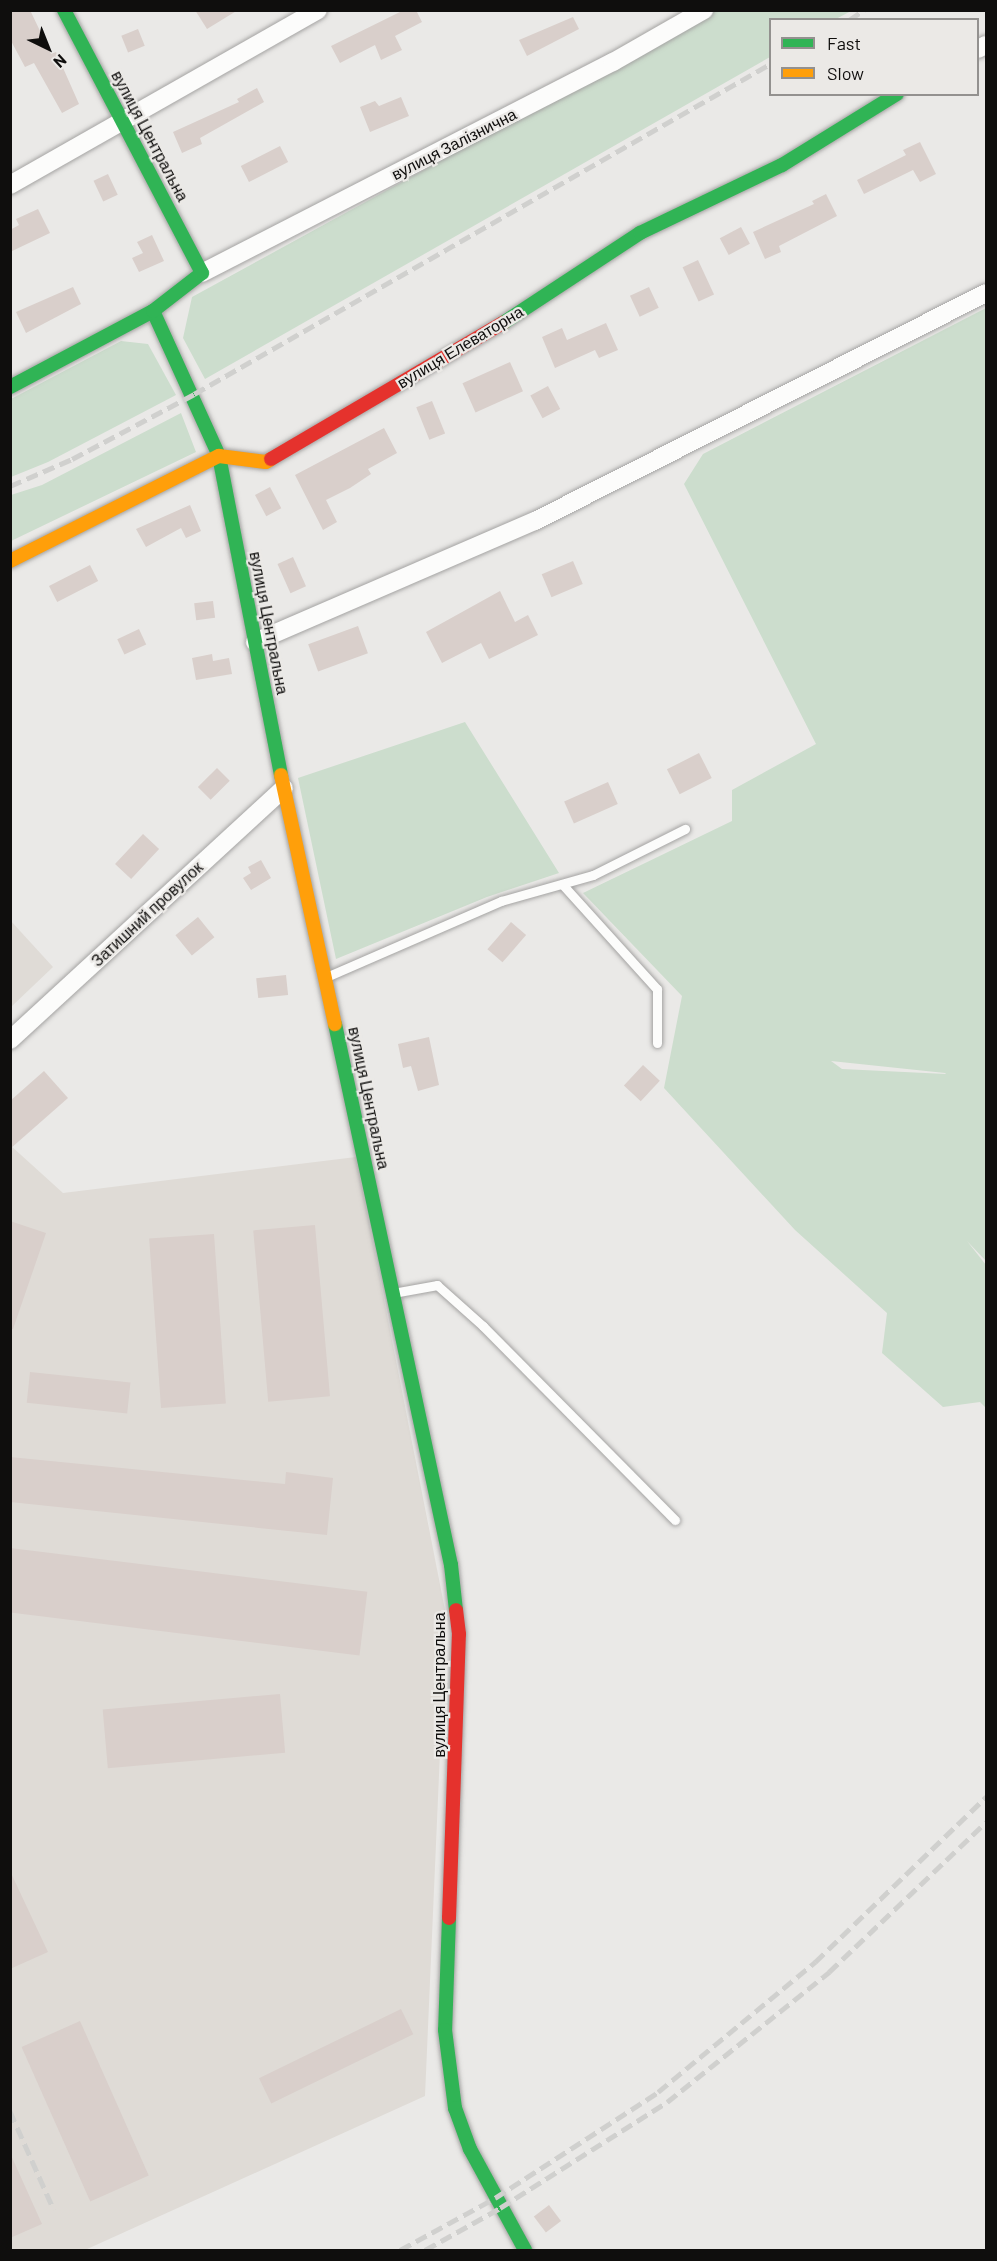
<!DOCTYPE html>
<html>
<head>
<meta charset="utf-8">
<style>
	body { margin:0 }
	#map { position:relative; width:997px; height:2261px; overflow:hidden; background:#eae9e7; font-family:Barlow,sans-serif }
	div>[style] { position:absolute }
	.built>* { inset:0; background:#dfdbd6 }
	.green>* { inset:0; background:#ccddcd }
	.building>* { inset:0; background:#d9cfcb; transform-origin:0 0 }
	.roads { filter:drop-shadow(0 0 2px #a4a3a2) drop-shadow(0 0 2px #a4a3a2) }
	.lane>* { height:9px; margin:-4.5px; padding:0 4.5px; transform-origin:4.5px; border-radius:4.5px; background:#fcfcfb }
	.street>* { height:18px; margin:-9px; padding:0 9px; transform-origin:9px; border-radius:9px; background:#fcfcfb }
	.fast>* { height:14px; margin:-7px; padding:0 7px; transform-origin:7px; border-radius:7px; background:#30b455 }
	.slow>* { height:14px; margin:-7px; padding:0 7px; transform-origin:7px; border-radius:7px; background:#ff9f0a }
	.jam>* { height:14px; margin:-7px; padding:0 7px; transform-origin:7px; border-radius:7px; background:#e5322d }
	.rail>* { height:4.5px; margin-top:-2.25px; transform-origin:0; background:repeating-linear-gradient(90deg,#d0d0ce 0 12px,transparent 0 18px) }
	span { translate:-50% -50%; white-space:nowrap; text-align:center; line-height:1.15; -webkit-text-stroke:4.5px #ebe9e6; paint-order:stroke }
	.street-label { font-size:16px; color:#0f0e0d }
	.frame { position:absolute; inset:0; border:12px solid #0f0e0d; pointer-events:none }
	.legend { position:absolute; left:769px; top:18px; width:210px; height:78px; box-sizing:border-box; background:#ebe9e6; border:2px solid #93918f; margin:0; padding:8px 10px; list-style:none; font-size:18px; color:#0f0e0d }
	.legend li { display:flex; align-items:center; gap:12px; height:30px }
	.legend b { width:30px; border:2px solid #93918f }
	.north { position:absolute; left:18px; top:18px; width:60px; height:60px; -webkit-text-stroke:4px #ebe9e6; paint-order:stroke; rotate:137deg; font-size:16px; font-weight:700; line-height:24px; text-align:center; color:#0f0e0d }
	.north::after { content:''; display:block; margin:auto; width:21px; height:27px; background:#0f0e0d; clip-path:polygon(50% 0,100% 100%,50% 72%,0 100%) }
</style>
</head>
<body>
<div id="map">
	<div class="built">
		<div style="clip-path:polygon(10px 920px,53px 967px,11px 1007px,10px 1007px)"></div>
		<div style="clip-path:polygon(10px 1145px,63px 1193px,356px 1157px,446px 1615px,425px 2096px,85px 2250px,11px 2250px)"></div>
	</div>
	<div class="green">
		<div style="clip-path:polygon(714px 11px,851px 11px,836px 19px,770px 20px,770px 57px,205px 379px,183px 338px,192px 297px)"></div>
		<div style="clip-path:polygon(evenodd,986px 308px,986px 1261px,967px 1241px,986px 1265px,986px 1408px,980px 1402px,943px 1407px,882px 1353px,887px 1313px,795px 1230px,664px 1088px,682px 996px,583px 893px,732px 821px,732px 790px,816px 744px,684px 484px,703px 454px,986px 308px,831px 1061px,945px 1073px,946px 1074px,842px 1069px,831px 1061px)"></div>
		<div style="clip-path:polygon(121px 341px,148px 344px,176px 395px,48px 462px,11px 477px,11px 399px)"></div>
		<div style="clip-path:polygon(181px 413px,196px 452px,11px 541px,11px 495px,42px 485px)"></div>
		<div style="clip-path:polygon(465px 722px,559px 873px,487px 897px,336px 959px,298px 778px)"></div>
	</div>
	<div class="building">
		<div style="clip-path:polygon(10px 10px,30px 10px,51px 54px,56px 52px,79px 104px,62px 113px,34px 63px,25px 67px,10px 39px)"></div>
		<div style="clip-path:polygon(195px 10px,238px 10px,207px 29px)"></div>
		<div style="clip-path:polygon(404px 10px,416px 10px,422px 22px,395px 36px,402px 50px,381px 60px,375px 45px,340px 63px,331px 46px)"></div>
		<div style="clip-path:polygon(573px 17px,579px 29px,527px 56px,519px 40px)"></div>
		<div style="left:138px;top:29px;width:18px;height:18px;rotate:68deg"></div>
		<div style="clip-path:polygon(257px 88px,264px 102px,200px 138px,202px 144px,182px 153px,173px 132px,239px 102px,237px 99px)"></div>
		<div style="clip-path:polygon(401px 97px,409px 116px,370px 132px,360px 107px,375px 101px,379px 106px)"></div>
		<div style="clip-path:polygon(920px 142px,936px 174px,920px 182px,913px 170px,864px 194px,857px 180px,906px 155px,903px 150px)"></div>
		<div style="left:280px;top:146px;width:18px;height:44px;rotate:63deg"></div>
		<div style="left:108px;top:174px;width:23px;height:16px;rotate:65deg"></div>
		<div style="clip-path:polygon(826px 194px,837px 216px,779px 246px,781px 252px,765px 259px,753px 232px,814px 204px,812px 201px)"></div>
		<div style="clip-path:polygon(38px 209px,50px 233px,10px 252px,10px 230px,19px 225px,16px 219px)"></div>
		<div style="left:741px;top:227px;width:19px;height:24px;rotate:62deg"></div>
		<div style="clip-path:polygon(152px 235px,164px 261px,139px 272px,132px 258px,143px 253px,137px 242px)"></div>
		<div style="left:698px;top:260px;width:38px;height:17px;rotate:65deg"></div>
		<div style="clip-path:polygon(73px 287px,81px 304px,26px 333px,16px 312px)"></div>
		<div style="left:649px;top:287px;width:23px;height:21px;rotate:65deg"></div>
		<div style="clip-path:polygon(606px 323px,618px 350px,599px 358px,595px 350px,555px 368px,542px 337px,562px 328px,567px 340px)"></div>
		<div style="left:510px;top:362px;width:32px;height:52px;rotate:66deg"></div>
		<div style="left:548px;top:386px;width:26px;height:20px;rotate:62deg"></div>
		<div style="left:432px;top:401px;width:35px;height:17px;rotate:68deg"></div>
		<div style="clip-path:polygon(384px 428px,397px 453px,368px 469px,371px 474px,350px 488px,326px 500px,337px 522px,323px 530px,295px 475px)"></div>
		<div style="left:270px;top:487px;width:24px;height:17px;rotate:62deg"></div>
		<div style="clip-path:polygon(190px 505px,201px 531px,186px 538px,181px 528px,146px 547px,136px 529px)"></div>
		<div style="left:293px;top:557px;width:32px;height:17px;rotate:66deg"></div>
		<div style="left:573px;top:561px;width:25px;height:34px;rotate:67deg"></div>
		<div style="left:90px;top:565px;width:18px;height:46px;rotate:63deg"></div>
		<div style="clip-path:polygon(500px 591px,515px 622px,528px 615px,538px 635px,489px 659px,481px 643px,442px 663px,426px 632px)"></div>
		<div style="left:213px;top:601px;width:17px;height:19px;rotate:83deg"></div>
		<div style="left:358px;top:626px;width:29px;height:53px;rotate:70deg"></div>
		<div style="left:139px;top:629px;width:17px;height:24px;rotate:65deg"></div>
		<div style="clip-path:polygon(212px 654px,213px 661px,229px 658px,232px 674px,196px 680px,192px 658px)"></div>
		<div style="left:699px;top:753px;width:28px;height:36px;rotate:63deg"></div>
		<div style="left:217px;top:768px;width:18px;height:27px;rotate:45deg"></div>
		<div style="left:608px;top:782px;width:24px;height:48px;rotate:66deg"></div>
		<div style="left:143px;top:834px;width:22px;height:41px;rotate:43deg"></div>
		<div style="clip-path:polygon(261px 860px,271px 878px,251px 890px,243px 878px,251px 873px,248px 867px)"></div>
		<div style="left:198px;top:917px;width:26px;height:29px;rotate:51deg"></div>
		<div style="left:511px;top:922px;width:20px;height:36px;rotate:41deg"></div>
		<div style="left:286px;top:975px;width:20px;height:30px;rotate:84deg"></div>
		<div style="clip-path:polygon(429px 1037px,439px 1085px,418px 1091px,411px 1066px,403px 1068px,398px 1044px)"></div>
		<div style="left:643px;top:1065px;width:23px;height:28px;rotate:43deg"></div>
		<div style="clip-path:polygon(44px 1071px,68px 1098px,10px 1149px,10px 1101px)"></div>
		<div style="clip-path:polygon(10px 1221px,46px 1233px,13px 1329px,10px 1329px)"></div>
		<div style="left:315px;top:1225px;width:172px;height:62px;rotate:85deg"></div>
		<div style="left:214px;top:1234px;width:170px;height:65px;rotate:86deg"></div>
		<div style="left:30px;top:1372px;width:101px;height:31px;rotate:6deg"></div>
		<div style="clip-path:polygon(10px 1457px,285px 1484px,286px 1472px,333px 1478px,327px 1535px,10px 1502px)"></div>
		<div style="left:10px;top:1548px;width:360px;height:64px;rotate:7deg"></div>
		<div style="left:280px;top:1694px;width:59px;height:178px;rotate:85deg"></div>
		<div style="clip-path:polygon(10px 1871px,48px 1952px,10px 1969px)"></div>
		<div style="left:401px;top:2009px;width:28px;height:158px;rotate:64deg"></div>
		<div style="left:80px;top:2021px;width:169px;height:64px;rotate:66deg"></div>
		<div style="clip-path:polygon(10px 2153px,42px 2224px,10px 2238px)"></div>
		<div style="left:549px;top:2205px;width:20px;height:19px;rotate:53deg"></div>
	</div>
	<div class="roads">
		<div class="lane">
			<div style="left:562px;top:884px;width:142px;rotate:47.9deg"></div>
			<div style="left:657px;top:989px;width:54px;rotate:90deg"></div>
			<div style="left:326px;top:977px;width:191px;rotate:-23.5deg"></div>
			<div style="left:501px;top:901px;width:96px;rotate:-15.8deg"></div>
			<div style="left:593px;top:875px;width:103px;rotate:-26.6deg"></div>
			<div style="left:393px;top:1293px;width:45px;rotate:-10.3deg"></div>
			<div style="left:437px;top:1285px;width:62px;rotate:41.7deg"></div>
			<div style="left:483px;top:1326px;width:273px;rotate:45.3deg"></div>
		</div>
		<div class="street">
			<div style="left:978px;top:49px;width:9px;rotate:-27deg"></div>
			<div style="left:10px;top:185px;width:354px;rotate:-29.6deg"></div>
			<div style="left:202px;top:273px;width:462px;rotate:-27.2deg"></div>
			<div style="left:613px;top:62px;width:105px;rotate:-29.7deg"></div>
			<div style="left:255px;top:642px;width:305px;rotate:-23.4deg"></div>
			<div style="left:535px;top:521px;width:505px;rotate:-26.82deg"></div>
			<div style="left:10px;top:1040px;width:372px;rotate:-42.6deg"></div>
		</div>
		<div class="fast">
			<div style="left:153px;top:311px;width:159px;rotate:65.5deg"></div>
			<div style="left:219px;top:456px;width:325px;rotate:79deg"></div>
			<div style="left:503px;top:323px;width:164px;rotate:-33.3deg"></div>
			<div style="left:640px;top:233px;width:157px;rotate:-25.6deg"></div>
			<div style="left:782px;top:165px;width:135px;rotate:-31.7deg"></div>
			<div style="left:10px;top:387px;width:162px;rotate:-28deg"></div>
			<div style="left:153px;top:311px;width:62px;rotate:-37.8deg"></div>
			<div style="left:202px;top:273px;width:297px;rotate:-117.7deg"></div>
			<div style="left:335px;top:1024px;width:553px;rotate:77.9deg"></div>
			<div style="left:451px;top:1565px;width:45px;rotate:83.7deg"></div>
			<div style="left:449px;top:1918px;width:112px;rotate:92deg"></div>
			<div style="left:445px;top:2030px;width:79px;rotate:82.7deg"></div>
			<div style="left:455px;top:2108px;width:44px;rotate:69.9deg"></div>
			<div style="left:470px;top:2149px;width:115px;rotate:61.4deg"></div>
		</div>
		<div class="slow">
			<div style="left:10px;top:561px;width:234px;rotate:-26.7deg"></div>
			<div style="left:219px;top:456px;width:47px;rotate:7.3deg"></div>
			<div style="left:266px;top:462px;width:6px;rotate:-31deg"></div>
			<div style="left:281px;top:775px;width:255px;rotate:77.8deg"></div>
		</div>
		<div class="jam">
			<div style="left:271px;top:459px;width:269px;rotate:-30.4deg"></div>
			<div style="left:449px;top:1918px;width:284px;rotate:-88deg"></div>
			<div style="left:459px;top:1634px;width:24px;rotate:-97deg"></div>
		</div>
	</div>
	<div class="rail">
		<div style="left:849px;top:20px;width:18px;rotate:-34deg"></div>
		<div style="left:10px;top:486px;width:68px;rotate:-23.5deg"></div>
		<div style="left:72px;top:459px;width:138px;rotate:-28deg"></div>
		<div style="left:194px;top:394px;width:664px;rotate:-29.81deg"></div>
		<div style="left:10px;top:2111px;width:108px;rotate:66deg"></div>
		<div style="left:400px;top:2250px;width:108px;rotate:-28.7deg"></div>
		<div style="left:495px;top:2198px;width:194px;rotate:-33deg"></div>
		<div style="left:658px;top:2092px;width:204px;rotate:-39.6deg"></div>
		<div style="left:815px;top:1962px;width:238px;rotate:-44deg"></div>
		<div style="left:425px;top:2250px;width:86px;rotate:-29.2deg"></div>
		<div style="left:500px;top:2208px;width:198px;rotate:-32.4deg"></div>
		<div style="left:667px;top:2102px;width:208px;rotate:-38.7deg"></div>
		<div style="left:829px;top:1972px;width:217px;rotate:-43.7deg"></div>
	</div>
	<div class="street-label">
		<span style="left:150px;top:136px;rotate:62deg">вулиця Центральна</span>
		<span style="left:454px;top:144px;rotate:-27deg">вулиця Залізнична</span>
		<span style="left:460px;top:347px;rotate:-31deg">вулиця Елеваторна</span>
		<span style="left:269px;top:623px;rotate:79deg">вулиця Центральна</span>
		<span style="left:147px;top:914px;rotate:-43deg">Затишний провулок</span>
		<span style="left:369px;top:1098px;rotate:78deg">вулиця Центральна</span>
		<span style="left:439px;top:1685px;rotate:-90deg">вулиця Центральна</span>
	</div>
	<div class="frame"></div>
	<ul class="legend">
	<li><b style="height:8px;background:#30b455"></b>Fast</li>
	<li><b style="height:8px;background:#ff9f0a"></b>Slow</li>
	</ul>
	<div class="north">N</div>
</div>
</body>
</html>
